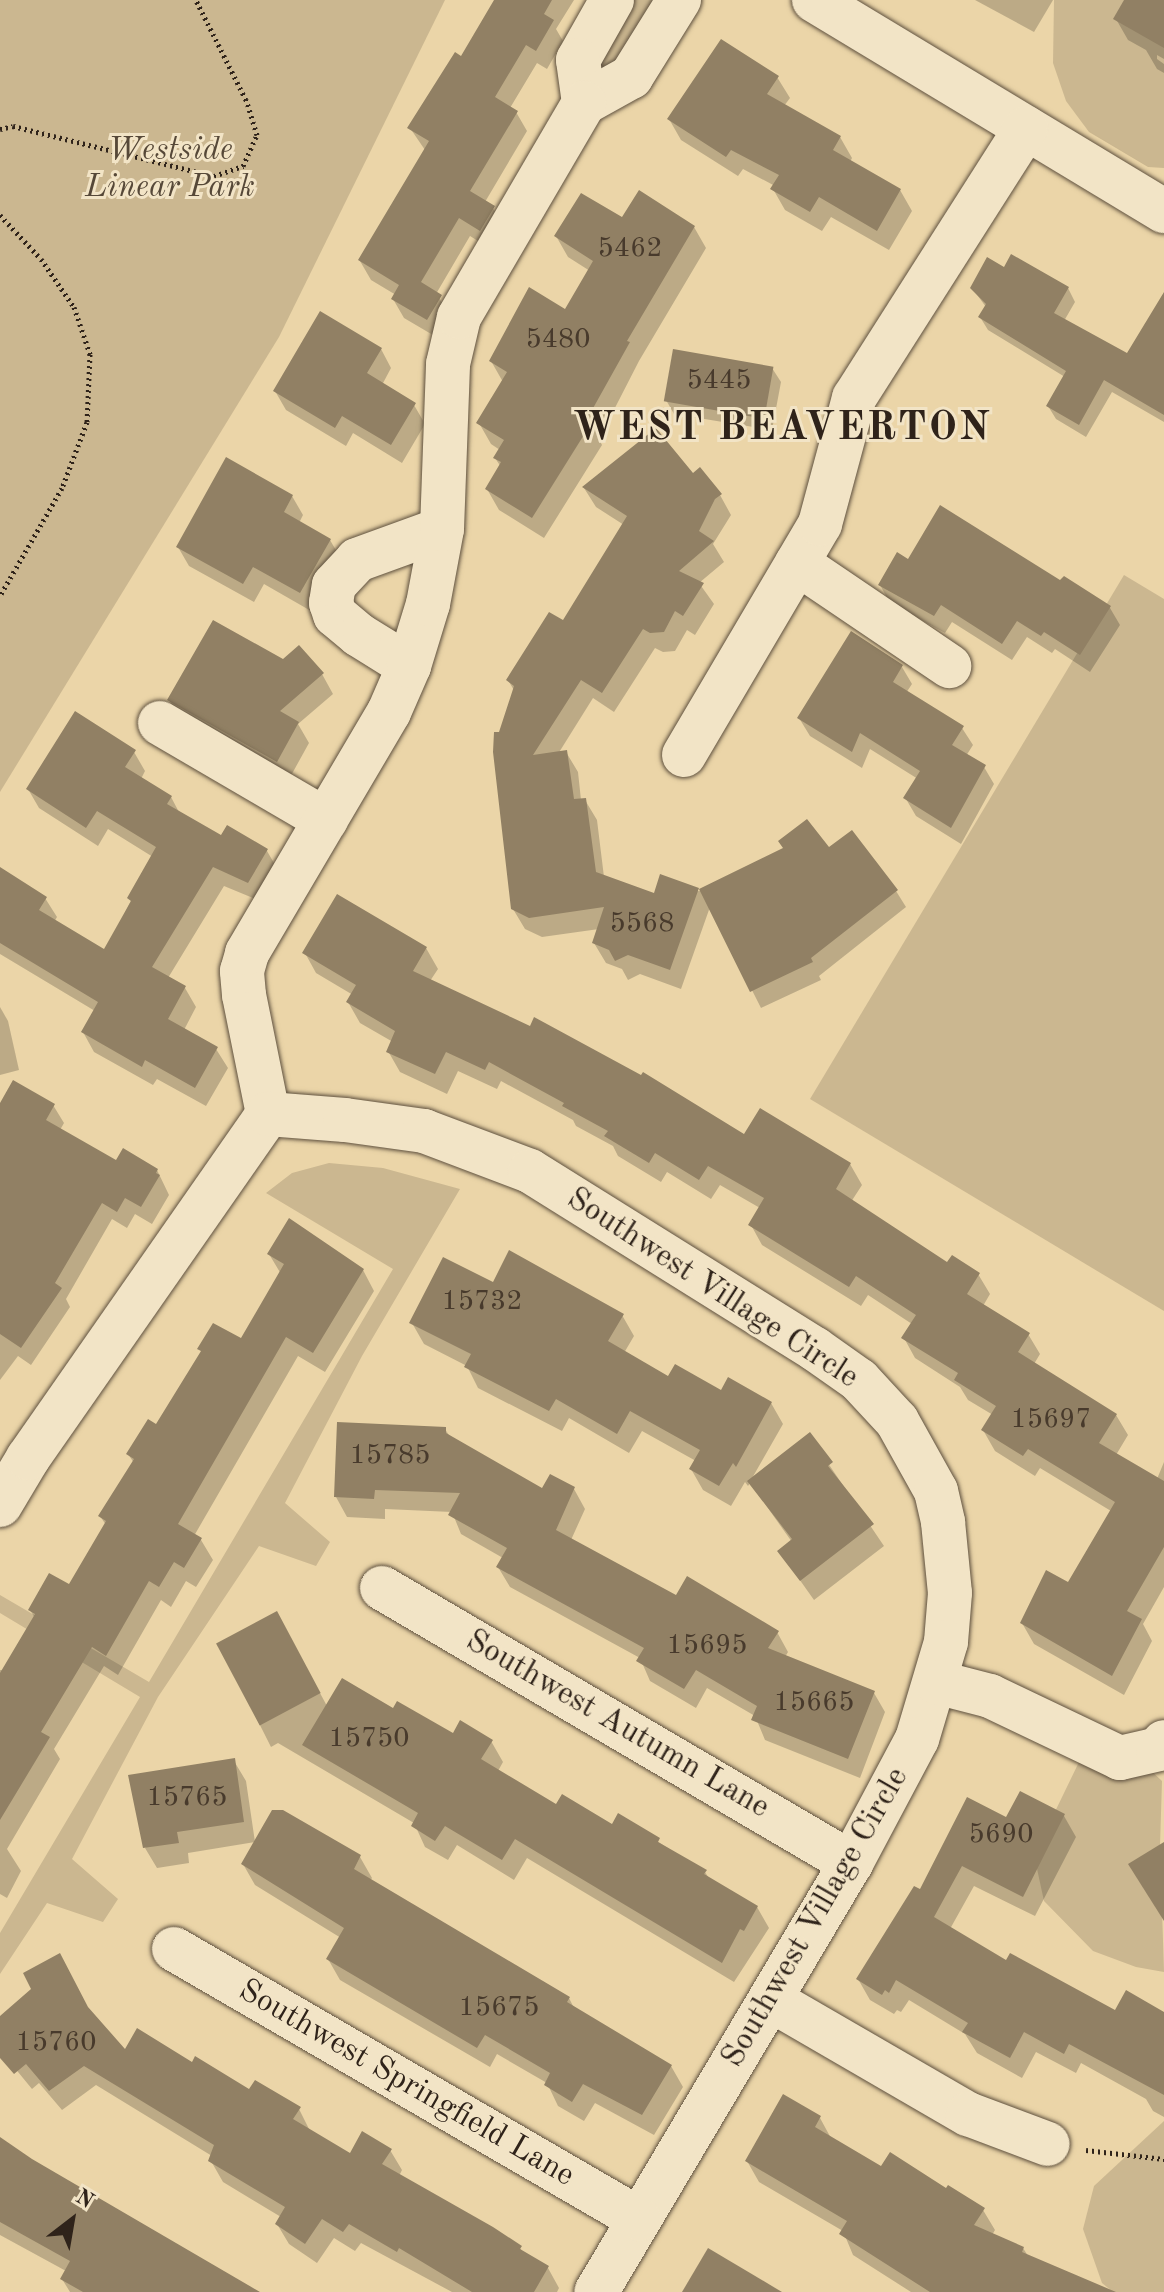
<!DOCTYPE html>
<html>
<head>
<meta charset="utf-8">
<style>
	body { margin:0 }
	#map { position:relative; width:1164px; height:2292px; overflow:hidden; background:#ebd5a8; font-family:"Old Standard TT",serif }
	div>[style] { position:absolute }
	.green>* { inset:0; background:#cbb790 }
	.shadow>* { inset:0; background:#0003 }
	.building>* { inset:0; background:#918064; transform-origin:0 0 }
	.path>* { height:5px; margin-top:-2.5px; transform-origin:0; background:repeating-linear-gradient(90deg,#2f231a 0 2px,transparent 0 6px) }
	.roads { filter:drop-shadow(0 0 2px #5e503e) drop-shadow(0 0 2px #5e503e) }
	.minor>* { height:44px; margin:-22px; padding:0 22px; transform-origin:22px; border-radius:22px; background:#f2e4c6 }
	span { translate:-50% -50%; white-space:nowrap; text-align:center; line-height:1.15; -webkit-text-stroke:6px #f2e4c6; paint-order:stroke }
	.number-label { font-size:28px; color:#483a2c }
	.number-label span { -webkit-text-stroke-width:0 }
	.park-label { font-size:32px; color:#564838; font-style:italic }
	.street-label { font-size:32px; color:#2f231a }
	.district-label { font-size:40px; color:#2f231a; font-weight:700; letter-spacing:2px }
	.north { position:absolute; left:32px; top:2180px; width:80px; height:80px; -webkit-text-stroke:6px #f2e4c6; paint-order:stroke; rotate:31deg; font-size:22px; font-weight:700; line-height:32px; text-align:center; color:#2f231a }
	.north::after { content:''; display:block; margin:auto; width:28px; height:36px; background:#2f231a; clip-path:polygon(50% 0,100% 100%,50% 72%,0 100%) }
</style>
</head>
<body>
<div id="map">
	<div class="green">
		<div style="clip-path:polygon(0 0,445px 0,279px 337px,0 792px)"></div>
		<div style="clip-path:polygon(631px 0,663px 0,615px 79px,591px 66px)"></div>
		<div style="clip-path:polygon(1054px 0,1164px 0,1164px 168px,1148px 167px,1089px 132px,1066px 101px,1053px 63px)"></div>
		<div style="clip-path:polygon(1124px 575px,1164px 599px,1164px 1311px,810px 1099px)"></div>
		<div style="clip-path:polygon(329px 1163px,383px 1168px,460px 1189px,362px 1356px,285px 1503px,330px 1542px,316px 1566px,259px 1546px,158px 1697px,72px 1859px,118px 1899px,103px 1922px,47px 1903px,0 1974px,0 1933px,140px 1697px,0 1613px,0 1595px,149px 1682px,393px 1269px,266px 1193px,292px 1173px)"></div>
		<div style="clip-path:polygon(1079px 1762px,1145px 1765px,1162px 1781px,1160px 1846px,1164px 1972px,1136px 1967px,1093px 1951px,1044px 1901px,1034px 1855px)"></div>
		<div style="clip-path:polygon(1164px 2121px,1164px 2292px,1113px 2292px,1102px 2283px,1083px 2229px,1094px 2186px)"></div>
	</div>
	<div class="shadow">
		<div style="clip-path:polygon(496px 0,574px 0,556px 29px,563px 41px,547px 69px,537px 63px,510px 108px,516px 112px,527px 131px,485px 202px,493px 208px,504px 227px,491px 249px,470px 236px,436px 294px,451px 315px,438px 338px,404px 318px,393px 299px,396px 295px,371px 280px,360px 261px,425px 150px,410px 128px,462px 58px)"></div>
		<div style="clip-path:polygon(975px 0,1053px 0,1034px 32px)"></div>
		<div style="clip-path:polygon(1127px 0,1164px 0,1164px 59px,1157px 55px,1157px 59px,1164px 64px,1164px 73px,1157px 69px,1146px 50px,1128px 40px,1116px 19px)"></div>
		<div style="clip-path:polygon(777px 77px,790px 98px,784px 106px,840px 137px,852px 158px,850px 162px,900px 190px,912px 211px,889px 250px,831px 217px,822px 231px,785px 210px,773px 189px,775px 186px,743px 169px,738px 176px,681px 140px,669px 119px)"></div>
		<div style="clip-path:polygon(622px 220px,694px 227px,706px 248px,639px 361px,599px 439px,602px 445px,544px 538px,499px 510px,487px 489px,501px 467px,495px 458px,500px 450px,491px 444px,479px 423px,503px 382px,491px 361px,565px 311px,590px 271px,568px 257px,556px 236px)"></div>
		<div style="clip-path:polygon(1005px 270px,1068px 288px,1075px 302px,1064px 321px,1128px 356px,1164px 331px,1164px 422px,1112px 392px,1086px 437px,1056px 419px,1048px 406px,1065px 377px,988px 330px,980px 317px,986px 307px,972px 288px)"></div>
		<div style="clip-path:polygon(381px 349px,391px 368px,382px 385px,414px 405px,425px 424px,402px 463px,353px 433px,346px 446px,286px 410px,275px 391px)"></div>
		<div style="clip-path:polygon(772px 368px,781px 382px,772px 430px,674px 414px,666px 400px)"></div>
		<div style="clip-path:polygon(693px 475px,720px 495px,731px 515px,713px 544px,724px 562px,699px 583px,714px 604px,695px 635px,687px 630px,675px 651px,663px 652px,655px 648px,614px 712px,593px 698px,558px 754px,566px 752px,578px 772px,581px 800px,585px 800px,597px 820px,604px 877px,655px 896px,699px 891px,785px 849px,829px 850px,896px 891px,906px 907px,819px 976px,821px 980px,761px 1008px,710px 907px,681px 989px,640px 974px,628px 980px,622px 969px,606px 963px,594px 943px,599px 929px,542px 937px,525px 929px,513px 909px,500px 733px,515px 692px,508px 680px,563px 623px,624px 525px,596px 507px,584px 488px)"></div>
		<div style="clip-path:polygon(292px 496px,303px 515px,299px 523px,330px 540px,341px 559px,311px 611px,264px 584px,254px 602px,189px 566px,178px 547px)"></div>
		<div style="clip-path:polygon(909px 562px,1061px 582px,1110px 608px,1120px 625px,1090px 672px,1055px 649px,1052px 653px,1027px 637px,1012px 660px,952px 622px,945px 633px,890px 603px,880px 585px)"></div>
		<div style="clip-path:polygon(283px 662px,322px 674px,333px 694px,298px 724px,309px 743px,288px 781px,180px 719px,169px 700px)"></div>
		<div style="clip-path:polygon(902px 667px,912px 684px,906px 693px,962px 728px,973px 745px,966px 756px,984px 767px,994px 784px,961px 844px,916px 816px,906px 799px,918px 779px,870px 749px,862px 768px,810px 736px,799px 718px)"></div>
		<div style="clip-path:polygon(134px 752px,145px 771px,141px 779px,171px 797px,180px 814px,222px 838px,267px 851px,278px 870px,260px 901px,224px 886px,168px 978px,185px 988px,196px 1007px,184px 1030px,216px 1049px,228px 1068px,206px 1106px,157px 1079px,153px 1085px,94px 1052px,83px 1032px,95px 1011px,0 954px,0 870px,45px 898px,57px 917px,54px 922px,105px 952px,153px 857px,108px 829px,98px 846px,39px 808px,28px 789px)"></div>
		<div style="clip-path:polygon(426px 948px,438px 969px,430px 981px,745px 1137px,850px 1164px,862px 1185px,851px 1202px,948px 1265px,978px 1274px,990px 1294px,983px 1306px,1028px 1334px,1040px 1354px,1034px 1364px,1116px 1415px,1128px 1435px,1116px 1455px,1157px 1479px,1164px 1462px,1164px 1587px,1143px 1624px,1152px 1641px,1124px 1695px,1034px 1644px,1022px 1623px,1069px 1584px,1111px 1511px,1040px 1468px,1035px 1476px,995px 1451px,983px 1430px,993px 1415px,968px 1400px,960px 1387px,915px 1358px,904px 1338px,912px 1324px,868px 1295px,861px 1306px,762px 1245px,751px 1225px,760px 1208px,720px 1185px,711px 1199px,667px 1172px,661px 1182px,618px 1156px,613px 1146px,576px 1126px,573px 1120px,501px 1081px,497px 1089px,458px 1071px,447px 1094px,400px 1072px,388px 1051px,393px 1042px,360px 1023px,348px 1002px,353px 995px,316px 973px,305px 953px)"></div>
		<div style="clip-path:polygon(0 1007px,8px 1021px,19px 1070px,0 1075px)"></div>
		<div style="clip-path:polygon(53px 1105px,64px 1123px,60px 1130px,117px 1162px,157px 1170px,169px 1195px,152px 1224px,135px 1214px,127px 1228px,112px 1219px,66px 1299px,70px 1307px,31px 1365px,18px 1356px,0 1380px,0 1107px)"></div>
		<div style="clip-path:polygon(269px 1254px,363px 1270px,374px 1291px,325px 1372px,298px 1356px,194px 1536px,201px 1540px,213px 1560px,196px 1587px,186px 1581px,171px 1607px,161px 1600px,118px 1675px,104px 1666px,54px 1749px,60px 1759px,7px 1849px,21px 1871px,7px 1898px,0 1894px,0 1670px,4px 1670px,35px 1618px,30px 1610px,70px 1587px,106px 1525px,100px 1516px,134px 1463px,128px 1454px,157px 1427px,202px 1353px,200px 1349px,242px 1341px,281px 1274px)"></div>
		<div style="clip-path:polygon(494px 1284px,622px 1315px,634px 1336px,624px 1353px,668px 1379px,771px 1403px,783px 1424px,751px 1480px,809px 1435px,884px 1546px,814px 1600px,780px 1552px,792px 1542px,750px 1483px,748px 1486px,745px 1482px,731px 1506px,703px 1490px,691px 1469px,696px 1461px,642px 1431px,629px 1453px,569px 1418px,562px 1431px,478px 1388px,467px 1366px,424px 1344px,412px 1323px)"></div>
		<div style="clip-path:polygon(445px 1429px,450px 1437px,543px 1491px,574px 1489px,585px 1509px,571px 1540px,677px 1597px,777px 1632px,788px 1652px,785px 1657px,874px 1693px,885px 1712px,860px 1778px,765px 1740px,755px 1716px,707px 1688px,696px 1708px,650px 1681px,640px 1658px,510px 1587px,498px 1567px,503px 1558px,461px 1534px,452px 1512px,385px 1509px,385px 1519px,347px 1517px,336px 1497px)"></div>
		<div style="clip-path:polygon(288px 1634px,327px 1706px,394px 1710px,453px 1736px,491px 1741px,503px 1762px,498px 1771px,557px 1807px,613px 1827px,618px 1816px,705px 1872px,710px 1880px,757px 1907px,769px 1928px,734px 1982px,527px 1858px,514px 1880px,457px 1845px,448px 1860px,425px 1847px,414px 1823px,278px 1743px,271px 1747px,219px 1644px)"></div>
		<div style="clip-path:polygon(234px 1761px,246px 1781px,255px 1842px,188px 1853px,189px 1863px,157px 1868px,145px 1848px)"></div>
		<div style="clip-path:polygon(1064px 1816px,1076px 1837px,1035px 1916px,974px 1886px,950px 1929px,1007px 1963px,1116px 2013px,1164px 2014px,1164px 2117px,1153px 2111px,1146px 2099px,1081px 2063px,1076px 2073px,1036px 2052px,1022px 2078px,977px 2053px,965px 2034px,909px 2000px,901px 2012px,897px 2010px,894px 2014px,870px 2000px,858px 1979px,921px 1892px,1007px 1820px)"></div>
		<div style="clip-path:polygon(360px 1857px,372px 1878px,370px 1881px,569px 1998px,574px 2008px,671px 2066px,683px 2087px,654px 2135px,595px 2103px,584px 2121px,558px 2106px,547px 2083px,497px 2054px,490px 2067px,340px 1980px,328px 1959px,341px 1938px,255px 1885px,243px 1864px)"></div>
		<div style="clip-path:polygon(89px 2011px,125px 2052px,193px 2065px,250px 2092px,299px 2109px,310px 2131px,350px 2156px,390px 2150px,402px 2170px,399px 2176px,520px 2248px,524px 2254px,548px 2268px,559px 2288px,557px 2292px,452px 2292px,361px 2243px,355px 2251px,334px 2238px,317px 2263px,289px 2244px,277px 2224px,281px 2217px,223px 2182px,211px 2161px,212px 2156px,96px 2085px,62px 2110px,39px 2083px,32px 2089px,0 2050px,0 2019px)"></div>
		<div style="clip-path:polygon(820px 2118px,832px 2140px,882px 2169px,946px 2191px,983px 2210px,995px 2230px,992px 2235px,1023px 2248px,1028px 2256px,1093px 2292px,911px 2292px,853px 2255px,843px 2231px,759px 2182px,747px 2161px)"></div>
		<div style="clip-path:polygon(0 2141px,256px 2292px,70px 2292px,62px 2279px,66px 2271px,0 2235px)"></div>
	</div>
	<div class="building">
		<div style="clip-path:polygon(494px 0,552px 0,544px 14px,554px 20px,536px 51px,526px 45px,495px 97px,518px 111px,470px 191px,495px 206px,480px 231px,459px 218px,421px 282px,442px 295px,427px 320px,391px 299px,399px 285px,358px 260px,429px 141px,407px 128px,455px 52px,461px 56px)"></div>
		<div style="clip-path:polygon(1124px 0,1164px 0,1164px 48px,1113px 19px)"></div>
		<div style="clip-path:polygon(721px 39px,779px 76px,767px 94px,841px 136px,833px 150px,901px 189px,877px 231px,819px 197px,810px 212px,770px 189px,779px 175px,731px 150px,726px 157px,667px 119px)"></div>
		<div style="clip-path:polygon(639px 190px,695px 226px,627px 341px,630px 342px,587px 419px,592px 422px,532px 518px,485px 489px,501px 462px,493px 458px,504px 440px,476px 423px,507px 372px,489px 361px,529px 287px,565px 309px,593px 261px,554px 236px,581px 193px,622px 217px)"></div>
		<div style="clip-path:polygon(1011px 254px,1069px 287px,1054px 313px,1127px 353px,1164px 292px,1164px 415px,1104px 380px,1079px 425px,1046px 406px,1066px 371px,978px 317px,986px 304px,970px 288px,987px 257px,1004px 267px)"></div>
		<div style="clip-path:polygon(320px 311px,382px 348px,367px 373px,416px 403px,391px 445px,342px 416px,335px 428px,273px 391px)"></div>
		<div style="left:673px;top:349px;width:102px;height:53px;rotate:10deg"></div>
		<div style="clip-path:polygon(656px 428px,693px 473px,700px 467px,722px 494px,715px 499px,699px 531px,714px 541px,679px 571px,704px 583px,683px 616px,675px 611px,664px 632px,650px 633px,643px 629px,602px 693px,581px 680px,533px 755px,567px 750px,574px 799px,586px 798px,596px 872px,654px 893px,660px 874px,699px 888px,670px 970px,628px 955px,615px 961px,609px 950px,592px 943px,604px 907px,529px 918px,511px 909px,493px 752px,494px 732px,499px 732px,514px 686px,506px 680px,549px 612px,563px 620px,627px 516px,582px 487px)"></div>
		<div style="clip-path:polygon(226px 457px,293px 495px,284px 512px,331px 539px,300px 593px,253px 567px,243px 584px,176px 547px)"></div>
		<div style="clip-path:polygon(940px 505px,1060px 580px,1064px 576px,1111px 606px,1080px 655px,1044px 632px,1041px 636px,1017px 621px,1002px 644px,941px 605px,934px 616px,878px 585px,897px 552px,908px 559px)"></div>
		<div style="clip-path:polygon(213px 620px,283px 659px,299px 645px,324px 673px,280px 711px,299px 722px,277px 762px,167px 700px)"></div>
		<div style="clip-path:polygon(851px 631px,903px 665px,893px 682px,964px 726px,952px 745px,986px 765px,951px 828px,903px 798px,920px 771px,860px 733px,852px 752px,797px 718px)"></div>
		<div style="clip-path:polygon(75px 711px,136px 750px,125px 767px,172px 796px,167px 804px,221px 835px,227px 825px,268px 849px,248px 883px,213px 867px,152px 967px,186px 986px,168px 1019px,218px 1047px,195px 1088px,145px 1060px,142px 1067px,81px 1032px,98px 1002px,0 943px,0 867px,47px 897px,39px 910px,104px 949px,131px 901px,127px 898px,156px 847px,97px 811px,86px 828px,26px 789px)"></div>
		<div style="clip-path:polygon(807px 819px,829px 847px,852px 830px,898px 890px,811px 958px,813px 962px,750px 992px,699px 889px,783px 848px,778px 841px)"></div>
		<div style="clip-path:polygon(337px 894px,427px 947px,413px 971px,530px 1026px,534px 1017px,641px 1075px,643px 1072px,744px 1134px,760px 1108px,851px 1163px,836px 1189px,947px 1262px,952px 1255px,980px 1273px,967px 1294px,1030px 1333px,1018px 1352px,1117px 1414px,1099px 1443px,1164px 1481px,1164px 1547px,1127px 1611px,1142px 1619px,1112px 1676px,1020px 1623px,1046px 1570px,1068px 1582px,1115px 1502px,1028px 1449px,1023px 1456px,981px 1430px,996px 1406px,954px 1380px,958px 1373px,901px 1338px,916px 1315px,856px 1276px,849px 1287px,748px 1225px,764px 1198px,708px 1166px,699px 1180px,655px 1153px,649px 1163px,604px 1136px,608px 1131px,562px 1106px,564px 1103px,489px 1062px,485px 1070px,446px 1052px,435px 1074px,386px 1052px,395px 1031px,346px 1002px,356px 985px,302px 953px)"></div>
		<div style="clip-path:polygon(13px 1080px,55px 1104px,46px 1120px,116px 1160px,123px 1148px,158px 1169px,156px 1173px,160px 1175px,141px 1207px,125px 1198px,117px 1212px,102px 1203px,55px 1283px,62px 1288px,21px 1348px,0 1334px,0 1103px)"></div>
		<div style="clip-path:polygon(289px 1218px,364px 1269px,313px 1353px,286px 1337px,178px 1524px,202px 1538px,184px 1568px,174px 1562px,159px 1587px,149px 1581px,106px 1656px,92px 1647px,41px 1732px,50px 1737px,0 1820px,0 1673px,35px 1614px,28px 1610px,49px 1573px,69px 1584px,106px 1521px,98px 1516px,134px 1459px,126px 1454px,148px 1419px,156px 1424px,201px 1351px,197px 1349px,213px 1323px,241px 1338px,284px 1264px,267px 1254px)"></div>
		<div style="clip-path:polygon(509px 1250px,624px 1314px,608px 1341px,668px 1376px,675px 1364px,721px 1390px,728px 1377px,772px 1402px,736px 1467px,733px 1463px,719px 1486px,689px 1469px,700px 1450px,630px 1411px,617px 1434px,556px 1399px,549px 1411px,464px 1367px,471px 1354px,409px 1323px,443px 1257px,493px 1282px)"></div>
		<div style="clip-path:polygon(337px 1422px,446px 1427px,446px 1433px,542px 1488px,550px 1474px,575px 1487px,556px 1530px,676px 1595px,687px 1576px,779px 1631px,768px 1648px,875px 1691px,848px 1759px,751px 1720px,757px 1706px,696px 1670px,684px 1689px,636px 1661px,644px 1648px,496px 1567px,507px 1548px,448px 1515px,460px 1493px,375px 1490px,374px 1499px,334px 1497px)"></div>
		<div style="clip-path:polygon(810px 1432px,833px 1462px,828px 1466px,874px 1524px,800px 1581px,777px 1551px,792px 1539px,747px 1481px)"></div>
		<div style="left:277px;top:1611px;width:93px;height:69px;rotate:62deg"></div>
		<div style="clip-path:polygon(342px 1678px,393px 1708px,397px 1701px,453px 1733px,460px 1720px,493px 1740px,481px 1759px,556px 1804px,562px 1794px,612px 1824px,618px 1813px,660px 1838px,658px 1842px,707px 1870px,704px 1874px,758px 1906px,744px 1931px,740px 1929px,722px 1963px,515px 1839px,502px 1860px,445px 1826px,435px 1841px,411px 1826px,418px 1813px,302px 1745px)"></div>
		<div style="clip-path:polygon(235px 1758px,244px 1822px,177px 1832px,179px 1843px,143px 1848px,128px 1775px)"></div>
		<div style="clip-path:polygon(1020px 1791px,1065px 1814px,1023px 1897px,962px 1866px,934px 1917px,1006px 1960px,1010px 1953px,1115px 2010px,1126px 1990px,1164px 2012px,1164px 2095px,1069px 2044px,1064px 2054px,1024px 2032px,1010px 2058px,962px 2032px,968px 2023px,896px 1980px,889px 1993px,885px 1990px,882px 1995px,856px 1979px,914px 1886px,920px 1889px,967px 1797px,1006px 1817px)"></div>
		<div style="clip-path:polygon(272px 1810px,283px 1810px,361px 1855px,354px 1869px,570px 1997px,567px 2002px,672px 2065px,642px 2115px,583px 2084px,572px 2102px,544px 2085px,550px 2073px,485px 2035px,477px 2048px,326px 1959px,344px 1928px,241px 1864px)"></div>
		<div style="clip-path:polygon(1164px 1842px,1164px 1921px,1128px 1864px)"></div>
		<div style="clip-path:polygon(60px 1953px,88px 2007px,125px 2049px,137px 2028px,192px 2062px,195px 2056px,249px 2089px,255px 2080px,301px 2107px,293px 2119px,350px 2153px,362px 2131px,392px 2149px,382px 2164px,493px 2227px,522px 2246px,520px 2249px,549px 2266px,534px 2292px,472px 2292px,399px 2248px,397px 2252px,349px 2224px,343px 2232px,322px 2219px,305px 2244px,275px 2224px,285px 2207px,208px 2161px,214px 2145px,84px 2066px,49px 2091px,26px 2064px,14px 2074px,0 2058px,0 2016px,31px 1989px,23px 1973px)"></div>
		<div style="clip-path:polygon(783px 2094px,821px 2116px,815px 2127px,881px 2166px,890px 2152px,946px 2188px,948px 2185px,985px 2208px,974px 2225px,1024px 2247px,1022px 2252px,1116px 2292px,930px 2292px,839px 2234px,847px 2221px,745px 2161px)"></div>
		<div style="clip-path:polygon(0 2137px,32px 2159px,260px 2292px,83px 2292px,60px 2279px,70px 2261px,0 2222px)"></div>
		<div style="clip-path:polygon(708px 2248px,782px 2292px,682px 2292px)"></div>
	</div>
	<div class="path">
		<div style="left:0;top:129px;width:13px;rotate:-13deg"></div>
		<div style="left:13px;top:126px;width:207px;rotate:14deg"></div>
		<div style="left:214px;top:176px;width:31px;rotate:-19deg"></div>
		<div style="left:243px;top:166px;width:34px;rotate:-66deg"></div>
		<div style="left:257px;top:135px;width:37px;rotate:-107deg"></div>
		<div style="left:246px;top:100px;width:112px;rotate:-116.6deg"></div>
		<div style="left:0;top:215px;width:60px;rotate:47deg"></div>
		<div style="left:41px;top:259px;width:58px;rotate:55.5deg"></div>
		<div style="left:74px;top:307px;width:50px;rotate:71.2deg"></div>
		<div style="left:90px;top:354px;width:68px;rotate:92.5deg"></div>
		<div style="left:87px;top:422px;width:71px;rotate:110.7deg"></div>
		<div style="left:62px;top:488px;width:125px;rotate:119.9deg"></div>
		<div style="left:1086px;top:2150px;width:79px;rotate:6.6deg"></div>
	</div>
	<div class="roads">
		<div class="minor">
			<div style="left:612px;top:0;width:69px;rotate:119.5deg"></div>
			<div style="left:578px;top:60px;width:43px;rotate:82.1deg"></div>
			<div style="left:584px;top:103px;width:54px;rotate:-29deg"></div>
			<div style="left:631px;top:77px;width:91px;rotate:-58.1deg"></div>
			<div style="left:814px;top:0;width:409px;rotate:31.1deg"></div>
			<div style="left:797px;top:563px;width:184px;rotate:34.1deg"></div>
			<div style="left:409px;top:666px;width:59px;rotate:-148.2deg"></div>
			<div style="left:359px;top:635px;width:31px;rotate:-140deg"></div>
			<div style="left:335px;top:615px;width:13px;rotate:-108deg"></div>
			<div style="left:331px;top:603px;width:18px;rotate:-81deg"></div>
			<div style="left:334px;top:585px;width:34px;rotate:-47deg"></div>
			<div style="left:357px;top:560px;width:90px;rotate:-20deg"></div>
			<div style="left:160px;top:723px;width:192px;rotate:30.3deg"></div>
			<div style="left:684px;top:755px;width:268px;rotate:-59.5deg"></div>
			<div style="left:820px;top:524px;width:131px;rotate:-74.9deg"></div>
			<div style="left:854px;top:398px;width:320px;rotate:-57.5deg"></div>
			<div style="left:268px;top:1114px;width:121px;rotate:-101.4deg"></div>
			<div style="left:244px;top:995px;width:24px;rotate:-95deg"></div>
			<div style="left:242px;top:971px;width:19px;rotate:-74deg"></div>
			<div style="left:247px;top:953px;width:280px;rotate:-59.5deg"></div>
			<div style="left:389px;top:712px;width:50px;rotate:-66.5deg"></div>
			<div style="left:409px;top:666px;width:65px;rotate:-73deg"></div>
			<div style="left:428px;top:604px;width:76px;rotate:-79.4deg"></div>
			<div style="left:442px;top:529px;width:165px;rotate:-87.9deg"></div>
			<div style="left:448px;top:364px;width:48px;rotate:-76.8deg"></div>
			<div style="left:459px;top:317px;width:248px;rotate:-59.7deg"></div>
			<div style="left:0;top:1505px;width:55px;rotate:-59.2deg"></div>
			<div style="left:28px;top:1458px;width:419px;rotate:-55.1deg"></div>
			<div style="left:268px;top:1114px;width:77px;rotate:4.5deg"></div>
			<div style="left:345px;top:1120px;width:80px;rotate:7.9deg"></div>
			<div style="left:424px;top:1131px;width:113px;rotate:20.7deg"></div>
			<div style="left:530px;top:1171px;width:336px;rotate:32deg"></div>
			<div style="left:815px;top:1349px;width:54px;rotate:35.2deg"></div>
			<div style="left:859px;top:1380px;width:56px;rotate:47.2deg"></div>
			<div style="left:897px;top:1421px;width:80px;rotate:60.9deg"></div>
			<div style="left:936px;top:1491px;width:32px;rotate:77deg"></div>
			<div style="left:943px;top:1522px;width:71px;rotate:84.4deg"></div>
			<div style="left:950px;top:1593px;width:49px;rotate:94.7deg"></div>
			<div style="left:946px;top:1642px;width:101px;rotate:106.6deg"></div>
			<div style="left:917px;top:1739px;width:140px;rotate:118deg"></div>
			<div style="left:851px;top:1863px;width:499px;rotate:120.7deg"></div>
			<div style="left:382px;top:1588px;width:544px;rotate:30.39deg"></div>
			<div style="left:936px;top:1682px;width:56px;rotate:14.5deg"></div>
			<div style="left:990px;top:1696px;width:144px;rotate:25.5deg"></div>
			<div style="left:1120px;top:1758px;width:39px;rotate:-13deg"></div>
			<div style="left:1158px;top:1749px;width:9px;rotate:-49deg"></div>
			<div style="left:174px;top:1949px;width:538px;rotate:30.14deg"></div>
			<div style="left:771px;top:2000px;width:228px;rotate:30.1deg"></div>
			<div style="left:968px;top:2114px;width:85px;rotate:20.6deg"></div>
		</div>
	</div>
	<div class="number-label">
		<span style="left:630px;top:249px">5462</span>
		<span style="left:558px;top:340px">5480</span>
		<span style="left:719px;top:381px">5445</span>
		<span style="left:642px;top:924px">5568</span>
		<span style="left:482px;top:1302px">15732</span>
		<span style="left:1051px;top:1420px">15697</span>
		<span style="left:390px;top:1456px">15785</span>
		<span style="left:707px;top:1646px">15695</span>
		<span style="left:814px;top:1703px">15665</span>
		<span style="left:369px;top:1739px">15750</span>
		<span style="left:187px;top:1798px">15765</span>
		<span style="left:1001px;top:1835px">5690</span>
		<span style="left:499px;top:2008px">15675</span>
		<span style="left:56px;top:2043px">15760</span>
	</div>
	<div class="park-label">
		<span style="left:170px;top:170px">Westside<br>Linear Park</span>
	</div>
	<div class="street-label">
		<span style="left:712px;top:1289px;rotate:33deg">Southwest Village Circle</span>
		<span style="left:617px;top:1725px;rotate:30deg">Southwest Autumn Lane</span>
		<span style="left:816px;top:1918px;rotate:-60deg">Southwest Village Circle</span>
		<span style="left:406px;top:2084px;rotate:30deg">Southwest Springfield Lane</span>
	</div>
	<div class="district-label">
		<span style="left:782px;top:429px">WEST BEAVERTON</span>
	</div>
	<div class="north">N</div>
</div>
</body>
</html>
